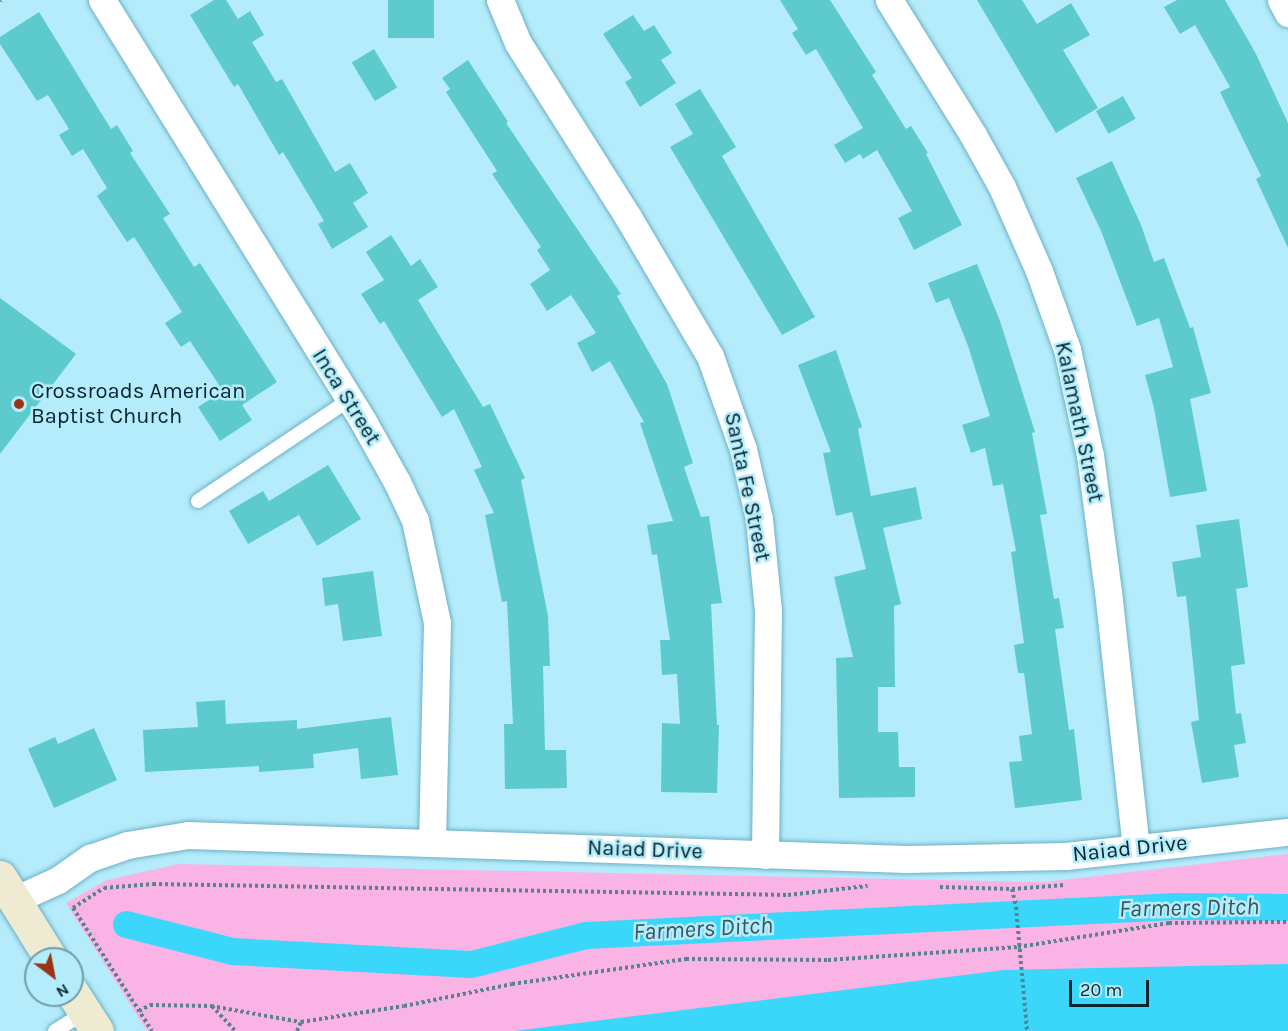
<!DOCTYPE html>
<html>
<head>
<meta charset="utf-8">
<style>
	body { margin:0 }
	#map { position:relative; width:1288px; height:1031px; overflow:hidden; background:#b5ecfc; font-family:Karla,sans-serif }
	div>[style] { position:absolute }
	.green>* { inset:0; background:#fab3e5 }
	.water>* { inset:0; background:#3bd7fb }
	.canal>* { height:27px; margin:-13.5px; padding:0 13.5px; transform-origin:13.5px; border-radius:13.5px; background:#3bd7fb }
	.building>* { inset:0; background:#5dcbcd; transform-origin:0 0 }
	.path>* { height:4px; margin-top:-2px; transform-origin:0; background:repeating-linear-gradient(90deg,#58828d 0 3px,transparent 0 6px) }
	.roads { filter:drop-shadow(0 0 2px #6cb1c4) drop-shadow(0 0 2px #6cb1c4) }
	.lane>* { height:14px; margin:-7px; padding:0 7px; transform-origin:7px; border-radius:7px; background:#fff }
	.street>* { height:27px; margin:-13.5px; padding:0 13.5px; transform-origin:13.5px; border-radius:13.5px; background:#fff }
	.secondary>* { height:33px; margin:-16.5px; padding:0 16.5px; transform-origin:16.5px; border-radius:16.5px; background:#efead2 }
	.dots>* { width:16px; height:16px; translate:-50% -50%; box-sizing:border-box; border:3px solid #b5ecfc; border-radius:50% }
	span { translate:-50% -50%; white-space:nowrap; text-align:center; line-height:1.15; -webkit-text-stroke:5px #b5ecfc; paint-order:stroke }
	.poi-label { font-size:22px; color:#07252c }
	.left { translate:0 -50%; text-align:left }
	.street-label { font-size:22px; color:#07252c }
	.water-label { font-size:24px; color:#36555e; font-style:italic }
	.north { position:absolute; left:24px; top:947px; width:60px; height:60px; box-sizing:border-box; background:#b5ecfc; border:2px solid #6f9ca9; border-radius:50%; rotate:148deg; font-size:16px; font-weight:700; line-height:24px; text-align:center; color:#07252c }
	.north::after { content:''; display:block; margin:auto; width:21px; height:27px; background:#9b3411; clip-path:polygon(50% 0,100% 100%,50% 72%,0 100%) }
	.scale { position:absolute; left:1069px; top:980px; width:80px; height:27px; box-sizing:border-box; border:3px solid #07252c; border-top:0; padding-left:8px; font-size:18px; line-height:21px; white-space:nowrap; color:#07252c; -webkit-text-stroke:4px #b5ecfc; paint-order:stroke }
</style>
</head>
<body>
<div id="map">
	<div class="green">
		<div style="clip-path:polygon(1288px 854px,1288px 1031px,147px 1031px,66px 903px,107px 880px,178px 864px,1044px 882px)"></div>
	</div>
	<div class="water">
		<div style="clip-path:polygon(1288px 964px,1288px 1031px,514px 1031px,1004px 970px)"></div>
	</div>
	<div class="canal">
		<div style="left:126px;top:924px;width:109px;rotate:14.3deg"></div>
		<div style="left:232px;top:951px;width:239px;rotate:3.1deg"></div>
		<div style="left:471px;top:964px;width:119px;rotate:-14.2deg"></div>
		<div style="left:586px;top:935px;width:590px;rotate:-2.82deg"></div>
		<div style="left:1175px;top:906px;width:113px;rotate:0.5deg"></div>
	</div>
	<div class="building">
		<div style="clip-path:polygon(214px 0,226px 0,238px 19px,250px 11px,264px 35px,252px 42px,276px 82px,282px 79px,335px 172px,350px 163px,368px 193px,353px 203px,368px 227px,332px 249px,318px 224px,324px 221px,283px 152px,279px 155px,238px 84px,234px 87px,190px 15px)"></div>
		<div style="left:388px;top:0;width:46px;height:38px"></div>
		<div style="clip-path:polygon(780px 0,830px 0,876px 72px,872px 75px,906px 129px,911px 126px,928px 153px,926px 154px,962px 225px,914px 250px,898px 218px,912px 211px,877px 150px,863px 159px,860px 154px,845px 163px,834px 145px,863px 128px,816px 49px,806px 55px,792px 33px,798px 29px)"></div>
		<div style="clip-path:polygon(977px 0,1022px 0,1037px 24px,1071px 3px,1090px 35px,1063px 50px,1098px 108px,1056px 133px)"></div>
		<div style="clip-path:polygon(1177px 0,1225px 0,1255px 52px,1288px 123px,1288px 248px,1256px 179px,1261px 176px,1220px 92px,1230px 87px,1195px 25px,1180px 34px,1164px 7px)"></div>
		<div style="clip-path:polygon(39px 12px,111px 129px,117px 125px,133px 151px,130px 153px,170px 214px,163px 218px,194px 267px,200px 263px,277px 382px,242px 405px,252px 420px,220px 441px,198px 407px,223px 391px,190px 341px,181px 347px,165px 323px,182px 312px,134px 237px,127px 242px,97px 196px,107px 188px,83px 149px,72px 156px,59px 135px,69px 129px,48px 95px,37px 101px,0 44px,0 37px)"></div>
		<div style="clip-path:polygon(633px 15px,644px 31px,654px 25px,672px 53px,661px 60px,676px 83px,640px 107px,625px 82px,632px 78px,603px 34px)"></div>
		<div style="left:374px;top:49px;width:45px;height:26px;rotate:59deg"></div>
		<div style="clip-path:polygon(468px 60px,508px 122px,506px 123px,621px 294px,617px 296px,667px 384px,693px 463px,684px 467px,701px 517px,709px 516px,722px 603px,711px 604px,717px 725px,719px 725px,717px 793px,661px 792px,662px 723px,680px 724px,677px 674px,662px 675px,660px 640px,670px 640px,657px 554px,652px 555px,647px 525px,673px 521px,640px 423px,644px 422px,610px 361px,592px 372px,577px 343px,596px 333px,571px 295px,547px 311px,530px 284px,550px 270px,537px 250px,541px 247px,492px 174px,497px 171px,446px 92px,450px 89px,442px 78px)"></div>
		<div style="clip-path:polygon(700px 89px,736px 147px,722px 156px,815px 317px,782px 335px,670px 147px,693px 134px,675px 104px)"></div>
		<div style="left:1123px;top:96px;width:26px;height:31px;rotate:61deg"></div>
		<div style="clip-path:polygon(1112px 161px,1141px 225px,1154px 262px,1164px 258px,1190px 328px,1193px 327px,1211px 393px,1190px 399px,1207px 491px,1170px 497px,1154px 408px,1145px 375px,1173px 367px,1159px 318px,1137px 326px,1101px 231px,1076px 178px)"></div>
		<div style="clip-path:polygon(391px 235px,411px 266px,420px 259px,438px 287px,418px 300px,483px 407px,490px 404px,525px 478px,521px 480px,548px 616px,550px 666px,543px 666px,545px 750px,566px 750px,567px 788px,505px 789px,504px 724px,513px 724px,507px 601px,502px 602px,485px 515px,494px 513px,474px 470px,482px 467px,454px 409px,442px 417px,384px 321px,380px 324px,361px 294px,384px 280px,366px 252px)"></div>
		<div style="clip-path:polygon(977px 264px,1000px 321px,1035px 432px,1032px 433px,1047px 514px,1040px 515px,1054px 599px,1059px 598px,1064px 628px,1055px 629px,1069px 730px,1074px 729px,1082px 800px,1015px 808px,1009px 762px,1022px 761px,1019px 736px,1032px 734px,1024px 673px,1018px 673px,1014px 645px,1024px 643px,1011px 552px,1016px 551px,1003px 484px,993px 486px,985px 448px,971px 453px,962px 425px,990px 416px,968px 346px,949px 298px,936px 303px,928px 283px)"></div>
		<div style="clip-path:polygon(0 298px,76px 354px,0 454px)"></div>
		<div style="clip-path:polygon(836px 350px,862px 427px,858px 429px,871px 496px,916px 487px,922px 519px,883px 528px,901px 604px,894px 606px,895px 687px,878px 687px,878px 732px,898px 732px,899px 767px,915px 767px,915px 797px,839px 798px,836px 658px,853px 657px,834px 577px,866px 569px,852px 512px,836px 516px,823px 453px,831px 452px,798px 365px)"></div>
		<div style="clip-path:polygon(328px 465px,361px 519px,317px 546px,299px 515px,248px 544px,229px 511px,263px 491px,269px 501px)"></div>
		<div style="clip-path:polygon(1239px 519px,1248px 587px,1236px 589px,1245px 664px,1231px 666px,1236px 714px,1241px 713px,1246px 743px,1234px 745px,1239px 777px,1202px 783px,1191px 722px,1199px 720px,1186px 596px,1177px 597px,1172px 562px,1201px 557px,1196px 525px)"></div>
		<div style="clip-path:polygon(373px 571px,382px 636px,343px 641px,338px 604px,325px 606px,322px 578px)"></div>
		<div style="clip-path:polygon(225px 700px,226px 724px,297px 720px,297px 729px,391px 717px,398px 775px,361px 779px,358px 748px,313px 754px,314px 768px,259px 772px,259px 766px,145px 772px,143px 730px,198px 727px,196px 702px)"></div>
		<div style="clip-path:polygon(94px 728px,117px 780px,54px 808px,28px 749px,55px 737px,58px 744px)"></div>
	</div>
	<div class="path">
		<div style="left:0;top:1px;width:1px;rotate:-45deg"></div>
		<div style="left:940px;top:887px;width:72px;rotate:1.6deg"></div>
		<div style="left:1012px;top:889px;width:53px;rotate:-4.3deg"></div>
		<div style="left:1012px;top:889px;width:18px;rotate:77deg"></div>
		<div style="left:1016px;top:907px;width:124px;rotate:84.9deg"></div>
		<div style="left:73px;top:908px;width:37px;rotate:-33deg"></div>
		<div style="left:104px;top:888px;width:49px;rotate:-4.7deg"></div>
		<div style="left:153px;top:884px;width:635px;rotate:0.99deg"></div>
		<div style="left:788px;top:895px;width:80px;rotate:-6.5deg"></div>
		<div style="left:73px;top:908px;width:146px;rotate:57.3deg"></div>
		<div style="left:212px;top:1006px;width:34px;rotate:47deg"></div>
		<div style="left:139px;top:1011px;width:13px;rotate:-29deg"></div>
		<div style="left:150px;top:1005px;width:61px;rotate:0.9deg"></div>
		<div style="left:211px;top:1006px;width:91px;rotate:10.1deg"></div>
		<div style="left:297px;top:1031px;width:10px;rotate:-66deg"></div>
		<div style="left:301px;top:1022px;width:104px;rotate:-8.8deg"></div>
		<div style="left:404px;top:1006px;width:110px;rotate:-11.5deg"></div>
		<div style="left:512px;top:984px;width:176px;rotate:-8.2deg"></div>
		<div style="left:686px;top:959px;width:142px;rotate:0.4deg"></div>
		<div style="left:828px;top:960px;width:190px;rotate:-3.9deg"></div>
		<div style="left:1018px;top:947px;width:153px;rotate:-9deg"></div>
		<div style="left:1169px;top:923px;width:119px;rotate:-0.5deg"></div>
	</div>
	<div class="roads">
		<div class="lane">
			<div style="left:198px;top:501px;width:182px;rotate:-33.8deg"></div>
			<div style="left:55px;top:1031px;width:36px;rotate:-32deg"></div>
		</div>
		<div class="street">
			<div style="left:102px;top:0;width:498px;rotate:58.2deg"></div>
			<div style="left:364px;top:423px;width:68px;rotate:60.8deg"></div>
			<div style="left:397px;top:482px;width:42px;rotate:64.7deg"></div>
			<div style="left:415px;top:520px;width:105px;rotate:77.9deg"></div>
			<div style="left:437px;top:623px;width:219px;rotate:91.3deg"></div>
			<div style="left:500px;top:0;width:47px;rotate:67.3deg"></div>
			<div style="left:518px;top:43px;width:206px;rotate:57.7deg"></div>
			<div style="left:628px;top:217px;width:161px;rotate:59.5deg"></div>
			<div style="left:710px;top:356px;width:99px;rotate:70.5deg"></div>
			<div style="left:743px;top:449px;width:72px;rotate:77.1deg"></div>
			<div style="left:759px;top:519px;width:91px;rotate:84.4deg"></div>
			<div style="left:768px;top:610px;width:245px;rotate:90.7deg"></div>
			<div style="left:889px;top:0;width:159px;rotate:58.1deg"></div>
			<div style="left:973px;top:135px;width:60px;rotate:60.9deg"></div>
			<div style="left:1002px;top:187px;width:92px;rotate:66.2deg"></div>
			<div style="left:1039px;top:271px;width:83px;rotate:70.3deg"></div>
			<div style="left:1067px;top:349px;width:108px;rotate:77.8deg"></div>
			<div style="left:1090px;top:455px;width:137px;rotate:82.5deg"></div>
			<div style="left:1108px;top:591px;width:259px;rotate:83.8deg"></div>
			<div style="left:1281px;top:0;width:15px;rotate:62deg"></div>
			<div style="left:14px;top:900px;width:48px;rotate:-24.4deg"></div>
			<div style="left:58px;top:880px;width:39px;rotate:-35deg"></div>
			<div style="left:90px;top:858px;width:39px;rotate:-19deg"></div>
			<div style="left:127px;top:845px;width:62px;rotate:-9.3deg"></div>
			<div style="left:188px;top:835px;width:718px;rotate:1.91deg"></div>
			<div style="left:906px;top:859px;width:160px;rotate:-1.1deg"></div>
			<div style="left:1066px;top:856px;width:223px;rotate:-6.2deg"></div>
		</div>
		<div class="secondary">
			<div style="left:0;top:877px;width:97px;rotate:58.1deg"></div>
			<div style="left:72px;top:992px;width:46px;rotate:57.3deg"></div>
		</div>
	</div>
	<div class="dots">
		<div style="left:19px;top:404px;background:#9b3411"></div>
	</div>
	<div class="poi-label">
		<span class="left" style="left:31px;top:404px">Crossroads American<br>Baptist Church</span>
	</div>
	<div class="street-label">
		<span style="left:346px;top:397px;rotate:58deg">Inca Street</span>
		<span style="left:1079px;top:422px;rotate:78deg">Kalamath Street</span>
		<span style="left:747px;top:487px;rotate:78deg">Santa Fe Street</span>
		<span style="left:1130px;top:849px;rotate:-6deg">Naiad Drive</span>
		<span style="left:645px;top:850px;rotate:2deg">Naiad Drive</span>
	</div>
	<div class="water-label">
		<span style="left:1189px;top:908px;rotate:-1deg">Farmers Ditch</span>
		<span style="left:703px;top:929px;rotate:-3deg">Farmers Ditch</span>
	</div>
	<div class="north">N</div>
	<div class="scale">20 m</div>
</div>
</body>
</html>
